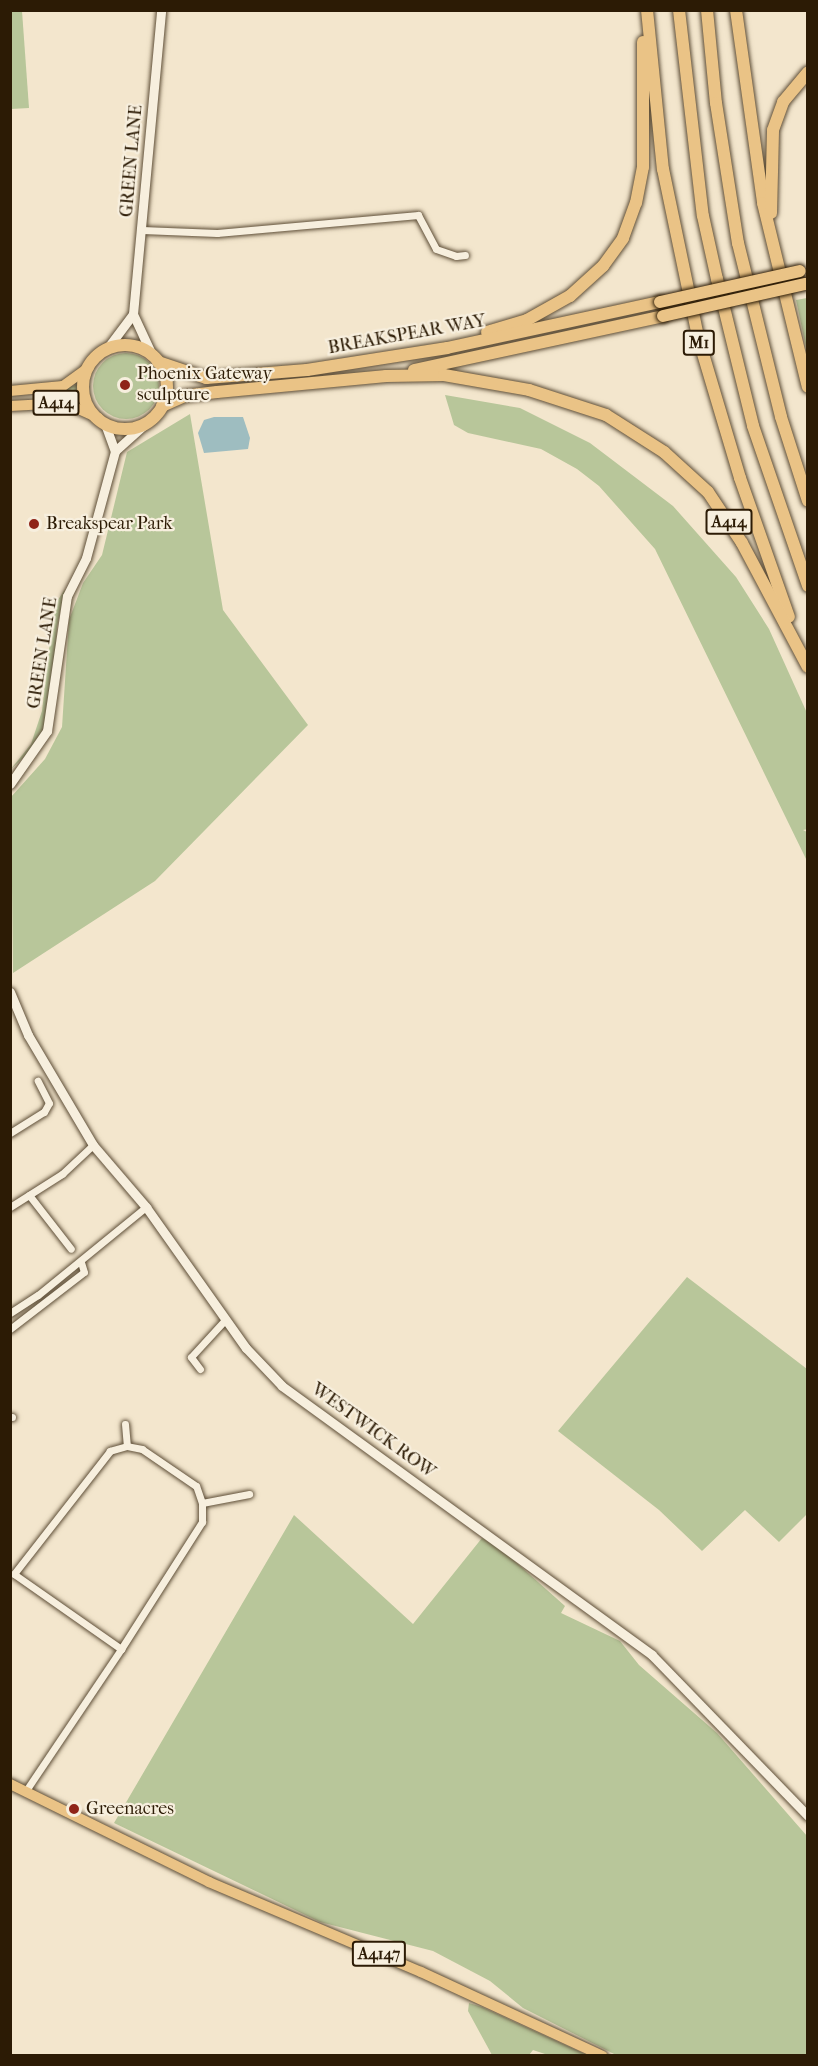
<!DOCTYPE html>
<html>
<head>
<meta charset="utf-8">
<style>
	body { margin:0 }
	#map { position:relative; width:818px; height:2066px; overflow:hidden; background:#f3e6cd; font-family:"IM FELL French Canon",serif }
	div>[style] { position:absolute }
	.green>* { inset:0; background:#b8c69a }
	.round { border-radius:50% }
	.water>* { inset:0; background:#9ebdc0 }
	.roads { filter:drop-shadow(0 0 2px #5e4e37) drop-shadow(0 0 2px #5e4e37) }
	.street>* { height:7px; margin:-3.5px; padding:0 3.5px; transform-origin:3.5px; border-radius:3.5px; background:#f7efde }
	.secondary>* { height:9px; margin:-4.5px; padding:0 4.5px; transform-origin:4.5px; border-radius:4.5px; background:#f7efde }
	.primary>* { height:10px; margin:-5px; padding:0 5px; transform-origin:5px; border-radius:5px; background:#eac386 }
	.highway>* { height:12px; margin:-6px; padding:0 6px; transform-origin:6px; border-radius:6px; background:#eac386 }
	.highway>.ring { margin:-6px; padding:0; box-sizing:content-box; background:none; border:12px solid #eac386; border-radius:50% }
	.bridges { filter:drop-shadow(0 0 2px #2c1b05) drop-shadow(0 0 2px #2c1b05) }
	.highway-bridge>* { height:12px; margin:-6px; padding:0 6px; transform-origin:6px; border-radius:6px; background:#eac386 }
	.dots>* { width:16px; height:16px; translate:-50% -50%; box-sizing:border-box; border:3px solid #f7efde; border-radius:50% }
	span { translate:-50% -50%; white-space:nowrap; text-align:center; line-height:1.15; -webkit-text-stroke:4.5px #f7efde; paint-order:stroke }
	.shield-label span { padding:2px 4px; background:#f7efde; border:2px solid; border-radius:4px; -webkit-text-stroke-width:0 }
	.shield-label { font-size:16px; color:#2c1b05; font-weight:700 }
	.street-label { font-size:18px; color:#2c1b05 }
	.poi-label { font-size:18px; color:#2c1b05 }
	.left { translate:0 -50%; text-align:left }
	.frame { position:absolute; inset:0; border:12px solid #2c1b05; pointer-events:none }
</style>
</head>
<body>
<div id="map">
	<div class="green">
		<div style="clip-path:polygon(10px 11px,22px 11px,29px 108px,11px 109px)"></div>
		<div style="clip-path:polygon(807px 298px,808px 298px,807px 352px,796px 300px)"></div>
		<div class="round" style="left:93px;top:353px;width:66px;height:66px"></div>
		<div style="clip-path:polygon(80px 384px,82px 401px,49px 398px,49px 392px)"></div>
		<div style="clip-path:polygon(445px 395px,520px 408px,590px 443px,673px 506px,736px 577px,769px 629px,807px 713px,808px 829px,803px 830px,807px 832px,807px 861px,655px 549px,599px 486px,577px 469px,541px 449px,468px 433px,454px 425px)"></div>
		<div style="clip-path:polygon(190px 414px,223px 610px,308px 725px,155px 881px,13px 973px,11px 797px,45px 759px,62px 727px,69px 620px,83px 583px,102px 555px,127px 452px)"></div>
		<div style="clip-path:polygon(65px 589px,57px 627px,53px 696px,45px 725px,34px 748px,11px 769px,31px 744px,42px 711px,54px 606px)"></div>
		<div style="clip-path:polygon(687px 1277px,807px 1369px,807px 1514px,779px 1542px,745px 1510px,702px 1551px,659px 1510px,558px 1431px)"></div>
		<div style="clip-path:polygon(294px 1515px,413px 1624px,482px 1538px,502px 1550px,565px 1606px,561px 1613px,620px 1641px,639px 1665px,717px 1733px,807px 1836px,807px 2055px,616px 2055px,523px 2008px,490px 1981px,433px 1951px,320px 1922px,114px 1823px)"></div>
		<div style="clip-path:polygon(469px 2003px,482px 2007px,587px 2055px,548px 2055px,533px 2050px,529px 2055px,492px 2055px,468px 2011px)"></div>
	</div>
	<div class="water">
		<div style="clip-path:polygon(214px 417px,243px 417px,250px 438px,248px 449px,204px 453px,198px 433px,204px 420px)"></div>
	</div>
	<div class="roads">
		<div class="street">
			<div style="left:142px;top:230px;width:75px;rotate:2.3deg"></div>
			<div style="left:217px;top:233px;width:202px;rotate:-5.1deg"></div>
			<div style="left:418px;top:215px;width:38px;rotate:62deg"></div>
			<div style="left:436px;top:249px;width:21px;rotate:19deg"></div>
			<div style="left:456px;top:256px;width:9px;rotate:-6deg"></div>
			<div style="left:10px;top:1133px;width:40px;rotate:-32deg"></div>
			<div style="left:44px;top:1112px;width:10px;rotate:-61deg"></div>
			<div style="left:49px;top:1103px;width:25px;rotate:-117deg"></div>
			<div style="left:29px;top:1195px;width:68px;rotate:52.1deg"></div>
			<div style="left:10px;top:1207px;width:62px;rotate:-32.4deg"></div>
			<div style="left:62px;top:1174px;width:42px;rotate:-43.1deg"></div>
			<div style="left:10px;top:1313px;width:33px;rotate:-33deg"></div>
			<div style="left:38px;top:1295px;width:139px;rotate:-39.2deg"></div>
			<div style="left:10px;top:1329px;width:93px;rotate:-37.6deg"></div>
			<div style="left:84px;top:1272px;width:10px;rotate:-107deg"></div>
			<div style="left:200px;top:1369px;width:15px;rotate:-127deg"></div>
			<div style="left:191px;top:1357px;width:50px;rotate:-47.4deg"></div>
			<div style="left:10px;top:1417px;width:2px"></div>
			<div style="left:125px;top:1424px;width:22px;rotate:85deg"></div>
			<div style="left:202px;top:1503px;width:48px;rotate:-10.8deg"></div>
			<div style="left:25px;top:1792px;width:172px;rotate:-56.1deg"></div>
			<div style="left:121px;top:1649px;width:151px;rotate:-57.5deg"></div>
			<div style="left:202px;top:1522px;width:19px;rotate:-90deg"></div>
			<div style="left:202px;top:1503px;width:18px;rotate:-109deg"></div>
			<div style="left:196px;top:1486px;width:65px;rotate:-145.6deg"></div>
			<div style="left:142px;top:1449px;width:15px;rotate:-169deg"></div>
			<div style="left:127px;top:1446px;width:18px;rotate:164deg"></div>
			<div style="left:110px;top:1451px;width:156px;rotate:128deg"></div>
			<div style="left:14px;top:1574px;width:131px;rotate:35deg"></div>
		</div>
		<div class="secondary">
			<div style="left:106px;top:350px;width:45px;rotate:-53.1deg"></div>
			<div style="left:152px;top:355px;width:45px;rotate:-114.9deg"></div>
			<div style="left:133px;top:314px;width:305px;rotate:-84.7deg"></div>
			<div style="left:105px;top:424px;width:29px;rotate:70deg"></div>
			<div style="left:10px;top:784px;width:65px;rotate:-55.1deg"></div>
			<div style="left:47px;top:731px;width:136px;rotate:-81.6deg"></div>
			<div style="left:67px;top:596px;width:42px;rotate:-63.4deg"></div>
			<div style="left:86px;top:558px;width:111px;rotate:-74.8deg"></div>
			<div style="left:115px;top:451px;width:42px;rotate:-42.1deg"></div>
			<div style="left:10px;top:992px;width:47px;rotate:67.3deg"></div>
			<div style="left:28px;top:1035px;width:128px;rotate:59.4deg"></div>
			<div style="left:93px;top:1145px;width:82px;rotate:49.5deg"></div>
			<div style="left:146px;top:1207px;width:173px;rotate:54.7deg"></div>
			<div style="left:246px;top:1348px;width:52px;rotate:46.5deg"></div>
			<div style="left:282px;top:1386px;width:457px;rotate:36deg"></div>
			<div style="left:652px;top:1655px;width:224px;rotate:45.9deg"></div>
		</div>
		<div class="primary">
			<div style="left:10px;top:391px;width:53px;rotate:-5.4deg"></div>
			<div style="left:63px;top:386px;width:32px;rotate:-36deg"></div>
			<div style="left:10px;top:406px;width:55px;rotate:-3.1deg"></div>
			<div style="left:65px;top:403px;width:36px;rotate:24deg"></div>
			<div style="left:10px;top:1784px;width:222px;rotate:26.2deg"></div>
			<div style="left:209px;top:1882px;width:230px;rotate:23deg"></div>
			<div style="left:421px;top:1972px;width:200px;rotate:24.8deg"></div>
		</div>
		<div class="highway">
			<div style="left:647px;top:10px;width:160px;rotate:84.3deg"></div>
			<div style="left:663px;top:169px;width:172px;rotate:78.2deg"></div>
			<div style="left:698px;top:337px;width:147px;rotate:73.4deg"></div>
			<div style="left:740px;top:478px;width:147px;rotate:70.6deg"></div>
			<div style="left:679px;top:10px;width:207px;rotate:83.4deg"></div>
			<div style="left:703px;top:216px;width:65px;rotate:77.5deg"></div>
			<div style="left:717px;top:279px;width:151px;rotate:76.2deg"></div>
			<div style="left:753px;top:426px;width:169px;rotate:71deg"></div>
			<div style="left:707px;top:10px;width:93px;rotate:84.5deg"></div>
			<div style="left:716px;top:103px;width:142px;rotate:81.1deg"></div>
			<div style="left:738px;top:243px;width:179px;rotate:76.1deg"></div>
			<div style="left:781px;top:417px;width:88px;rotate:72.2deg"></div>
			<div style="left:736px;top:10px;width:195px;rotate:82deg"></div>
			<div style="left:763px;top:203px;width:189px;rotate:76.3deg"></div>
			<div style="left:771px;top:213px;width:83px;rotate:-88.6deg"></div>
			<div style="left:773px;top:130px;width:30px;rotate:-70deg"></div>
			<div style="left:783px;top:102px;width:39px;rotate:-50deg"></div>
			<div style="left:487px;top:332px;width:42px;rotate:-16.7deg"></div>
			<div style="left:527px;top:320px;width:49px;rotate:-29.2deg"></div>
			<div style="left:570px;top:296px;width:45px;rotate:-42.3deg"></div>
			<div style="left:603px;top:266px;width:34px;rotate:-54deg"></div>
			<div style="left:623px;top:238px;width:37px;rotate:-70deg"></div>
			<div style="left:636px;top:203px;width:37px;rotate:-79deg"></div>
			<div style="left:643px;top:167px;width:125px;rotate:-90deg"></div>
			<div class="ring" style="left:83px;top:345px;width:72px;height:72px"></div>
			<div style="left:158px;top:362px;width:51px;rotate:18.4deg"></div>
			<div style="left:206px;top:378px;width:101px;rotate:-4.5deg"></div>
			<div style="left:307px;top:370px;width:142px;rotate:-8.9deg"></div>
			<div style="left:447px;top:348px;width:218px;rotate:-12.2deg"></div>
			<div style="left:414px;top:370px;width:255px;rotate:-12.2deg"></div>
			<div style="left:162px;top:406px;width:24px;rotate:-24deg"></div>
			<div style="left:184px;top:396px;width:33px;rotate:-7deg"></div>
			<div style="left:217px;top:392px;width:170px;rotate:-5.4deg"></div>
			<div style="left:386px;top:376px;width:58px;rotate:-1deg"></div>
			<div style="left:444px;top:375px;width:86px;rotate:10deg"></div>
			<div style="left:529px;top:390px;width:81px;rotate:18deg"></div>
			<div style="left:606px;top:415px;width:69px;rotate:32.5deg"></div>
			<div style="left:664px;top:452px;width:59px;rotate:42.3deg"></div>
			<div style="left:708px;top:492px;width:61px;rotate:56.3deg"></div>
			<div style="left:742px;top:543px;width:140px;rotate:62deg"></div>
		</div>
	</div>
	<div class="bridges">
		<div class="highway-bridge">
			<div style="left:660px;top:302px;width:143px;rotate:-12.5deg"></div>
			<div style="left:663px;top:316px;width:146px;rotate:-12.7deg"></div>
		</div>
	</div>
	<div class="dots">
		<div style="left:125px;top:385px;background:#8f2418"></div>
		<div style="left:34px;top:524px;background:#8f2418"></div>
		<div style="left:74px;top:1809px;background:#8f2418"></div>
	</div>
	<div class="shield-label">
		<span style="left:699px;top:343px">M1</span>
		<span style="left:56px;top:403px">A414</span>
		<span style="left:729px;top:522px">A414</span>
		<span style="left:379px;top:1954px">A4147</span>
	</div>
	<div class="street-label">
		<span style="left:132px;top:161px;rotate:-85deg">GREEN LANE</span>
		<span style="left:407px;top:335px;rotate:-10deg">BREAKSPEAR WAY</span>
		<span style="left:43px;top:653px;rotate:-81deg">GREEN LANE</span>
		<span style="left:373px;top:1431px;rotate:36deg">WESTWICK ROW</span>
	</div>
	<div class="poi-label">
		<span class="left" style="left:137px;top:385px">Phoenix Gateway<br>sculpture</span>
		<span class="left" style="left:46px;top:524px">Breakspear Park</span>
		<span class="left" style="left:86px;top:1809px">Greenacres</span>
	</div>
	<div class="frame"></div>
</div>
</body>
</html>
